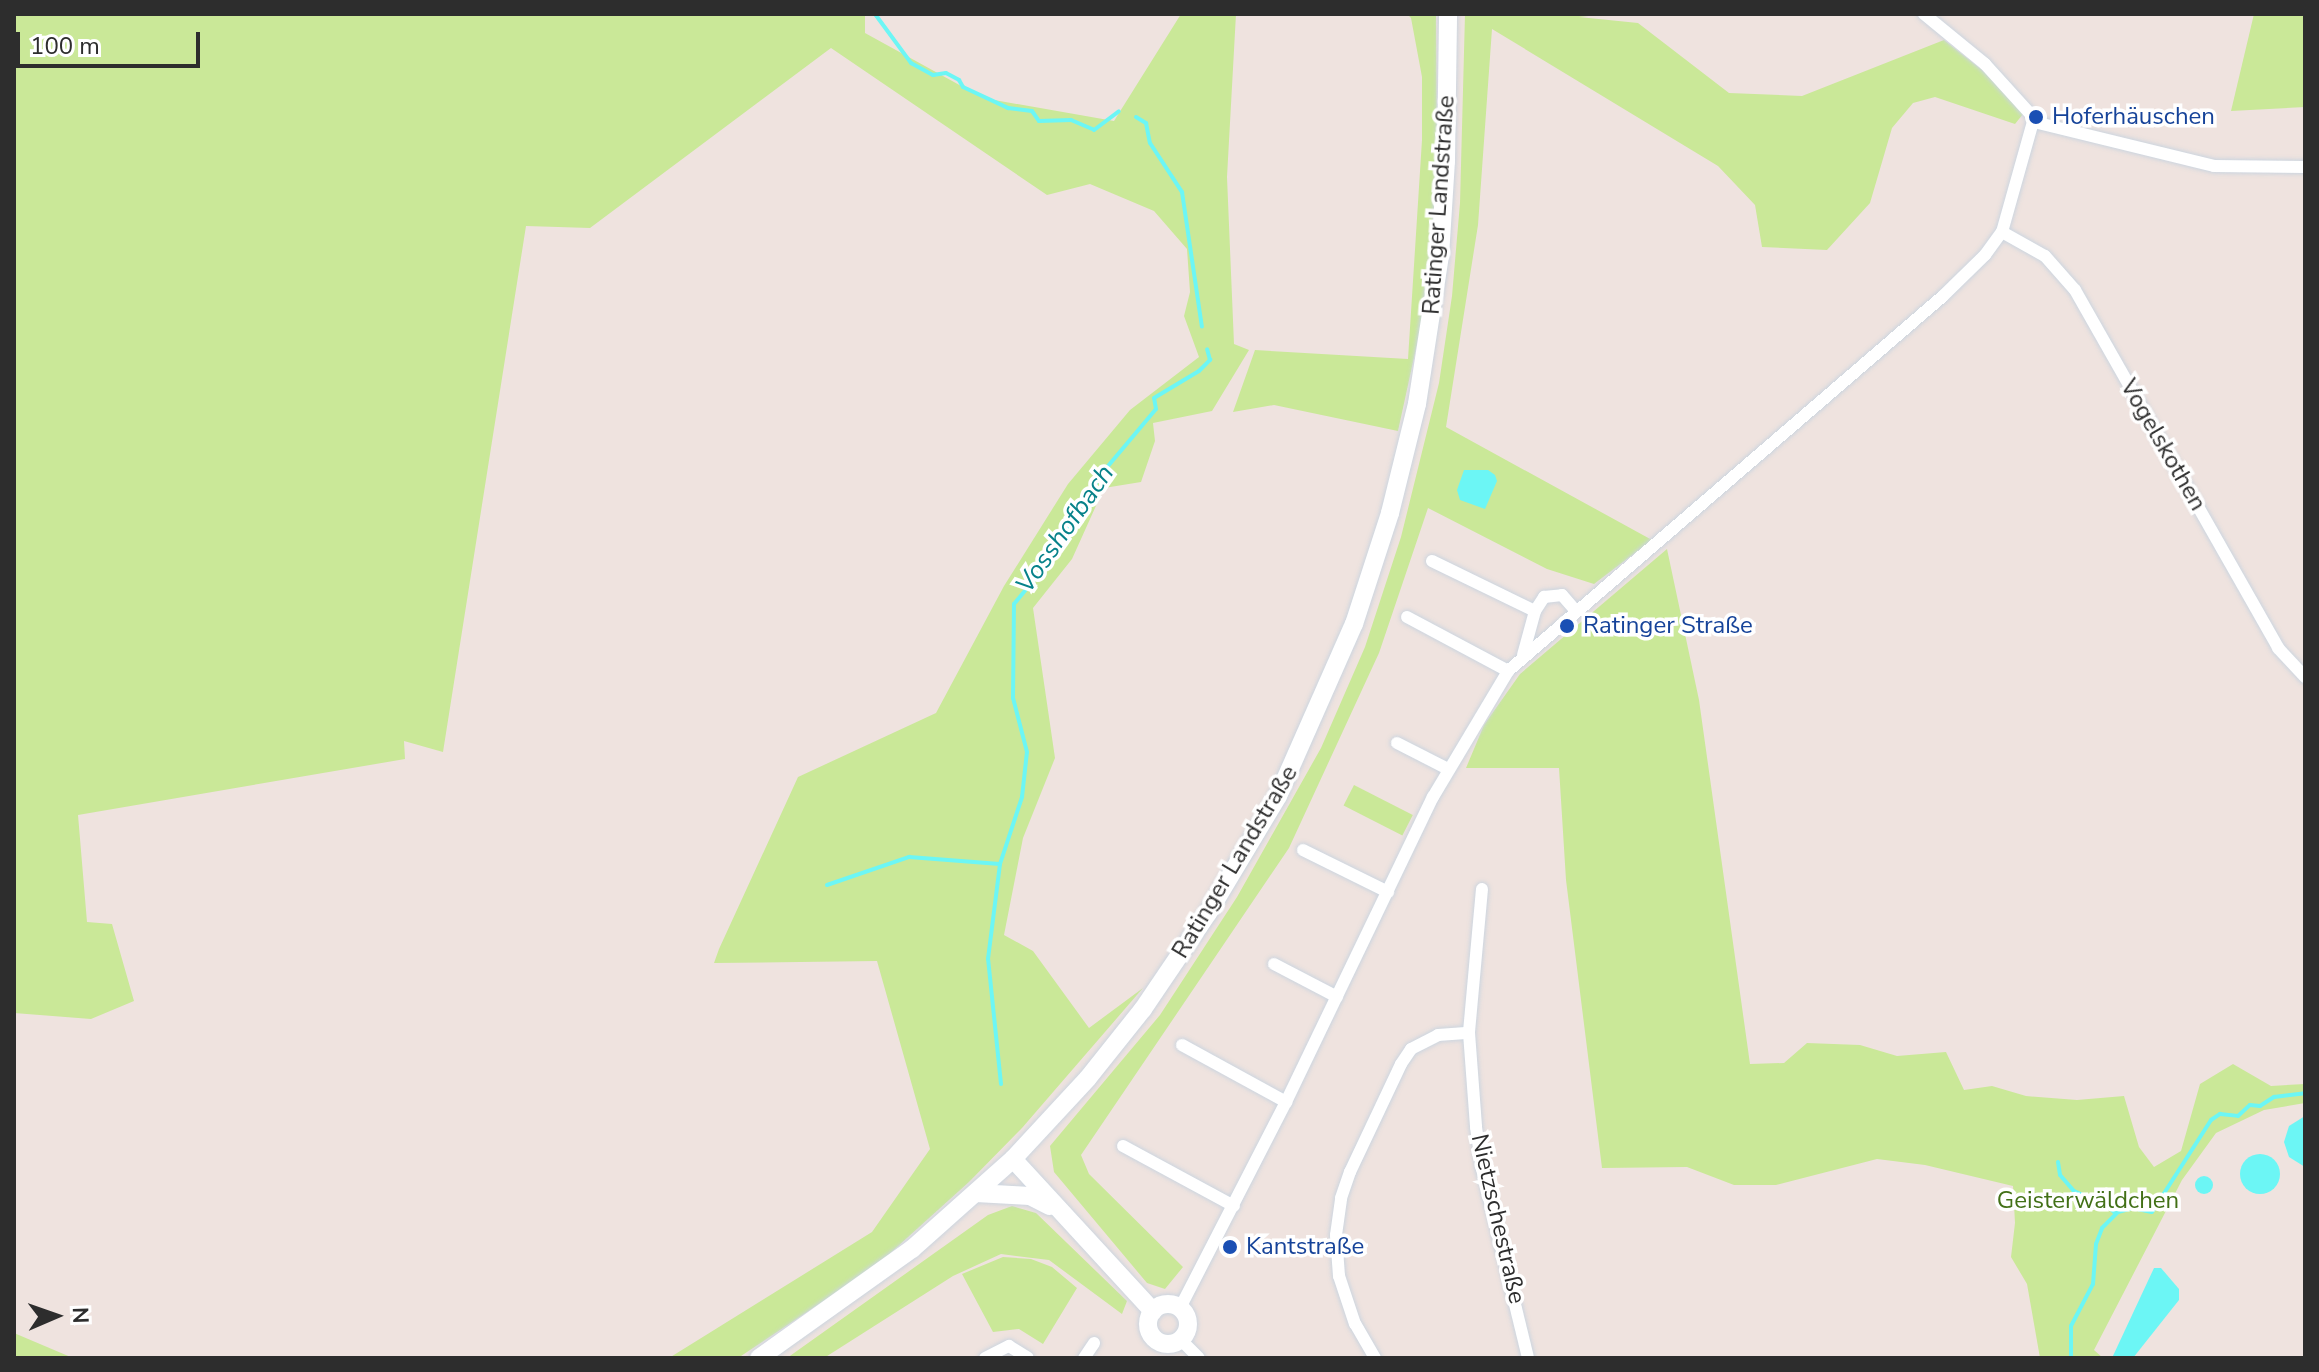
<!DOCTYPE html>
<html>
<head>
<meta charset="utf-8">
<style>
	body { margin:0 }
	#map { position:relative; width:2319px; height:1372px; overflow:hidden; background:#efe3df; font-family:"Nunito Sans",sans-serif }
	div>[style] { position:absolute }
	.green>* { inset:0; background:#cae898; transform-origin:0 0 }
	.water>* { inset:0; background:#6cf6f5 }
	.round { border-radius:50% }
	.stream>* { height:4px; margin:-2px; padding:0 2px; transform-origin:2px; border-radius:2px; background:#6cf6f5 }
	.roads { filter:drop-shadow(0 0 2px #ccd5df) drop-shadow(0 0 2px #ccd5df) }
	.street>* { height:12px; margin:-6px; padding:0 6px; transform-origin:6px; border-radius:6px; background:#fff }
	.secondary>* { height:18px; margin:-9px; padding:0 9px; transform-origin:9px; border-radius:9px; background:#fff }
	.secondary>.ring { margin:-9px; padding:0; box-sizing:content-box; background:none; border:18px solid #fff; border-radius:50% }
	.dots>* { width:22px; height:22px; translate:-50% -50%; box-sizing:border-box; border:4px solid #fff; border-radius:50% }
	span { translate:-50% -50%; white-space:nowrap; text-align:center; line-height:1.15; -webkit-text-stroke:7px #fff; paint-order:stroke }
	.transit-label { font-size:24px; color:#164399 }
	.left { translate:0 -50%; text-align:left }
	.street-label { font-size:24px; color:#2d2d2d }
	.park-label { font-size:24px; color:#427016 }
	.water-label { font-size:26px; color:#07828a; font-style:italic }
	.frame { position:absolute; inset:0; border:16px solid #2d2d2d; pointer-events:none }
	.north { position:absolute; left:16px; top:1276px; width:80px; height:80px; -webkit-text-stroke:6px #fff; paint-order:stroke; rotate:88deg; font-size:22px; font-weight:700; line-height:32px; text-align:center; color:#2d2d2d }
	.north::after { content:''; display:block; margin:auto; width:28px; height:36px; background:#2d2d2d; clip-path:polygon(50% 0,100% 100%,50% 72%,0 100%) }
	.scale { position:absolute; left:16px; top:32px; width:184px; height:36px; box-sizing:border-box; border:4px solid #2d2d2d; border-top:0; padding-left:10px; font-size:24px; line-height:28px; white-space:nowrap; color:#2d2d2d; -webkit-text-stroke:6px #fff; paint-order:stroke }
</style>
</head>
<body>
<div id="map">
	<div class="green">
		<div style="clip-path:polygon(14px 14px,865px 14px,865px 33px,983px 98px,1114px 121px,1181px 14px,1236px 14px,1227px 177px,1234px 344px,1249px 350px,1212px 411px,1153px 423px,1155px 441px,1141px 482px,1104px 488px,1072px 559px,1033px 608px,1055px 758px,1023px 838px,1004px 935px,1033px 951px,1089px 1028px,1143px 988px,1022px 1128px,969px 1182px,876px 1266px,738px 1358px,669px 1358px,872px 1232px,930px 1149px,877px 961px,714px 963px,719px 949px,798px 777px,936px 713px,1004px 586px,1068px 484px,1130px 410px,1199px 357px,1184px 316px,1190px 292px,1187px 249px,1154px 211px,1090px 184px,1047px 195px,831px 48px,590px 228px,526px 226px,443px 752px,404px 741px,405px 759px,78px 815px,87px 922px,112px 924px,134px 1001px,91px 1019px,14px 1013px)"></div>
		<div style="clip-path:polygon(1407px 14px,1436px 14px,1437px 155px,1430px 284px,1398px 431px,1274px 405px,1233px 412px,1255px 350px,1408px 359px,1422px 140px,1422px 77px,1411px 18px)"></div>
		<div style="clip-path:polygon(1465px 14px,1607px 14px,1579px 17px,1638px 23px,1729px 93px,1802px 96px,1944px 40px,1987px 74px,2023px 114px,2015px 124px,1935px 97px,1913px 103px,1892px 128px,1870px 203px,1827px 250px,1762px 247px,1755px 205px,1718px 166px,1492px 29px,1478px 225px,1446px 427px,1652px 540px,1594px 584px,1547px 569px,1428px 508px,1379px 653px,1289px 848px,1081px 1155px,1089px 1174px,1183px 1267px,1165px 1289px,1147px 1283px,1054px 1172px,1050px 1146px,1160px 1015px,1237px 897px,1321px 748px,1365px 647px,1401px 537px,1439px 383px,1452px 296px,1460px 203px)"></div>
		<div style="clip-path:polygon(2254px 14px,2305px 14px,2305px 107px,2231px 111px)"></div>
		<div style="clip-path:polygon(1667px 549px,1699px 700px,1750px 1064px,1784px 1063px,1807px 1043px,1860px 1045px,1897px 1056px,1946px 1052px,1964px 1090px,1992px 1086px,2026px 1096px,2077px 1100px,2124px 1096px,2139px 1147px,2154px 1167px,2181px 1151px,2200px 1084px,2233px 1064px,2271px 1086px,2305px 1084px,2305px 1103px,2264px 1110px,2216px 1133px,2182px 1180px,2094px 1350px,2103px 1358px,2040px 1358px,2027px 1284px,2011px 1257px,2015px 1223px,2013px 1186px,1925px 1165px,1877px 1159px,1776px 1185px,1734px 1185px,1687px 1167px,1602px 1168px,1566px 880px,1559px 768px,1466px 768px,1484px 725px,1520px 674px)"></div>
		<div style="left:1354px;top:785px;width:66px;height:23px;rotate:27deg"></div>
		<div style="clip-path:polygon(1012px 1206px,1036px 1213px,1127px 1301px,1122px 1314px,1049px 1260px,1001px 1254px,953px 1276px,824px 1358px,787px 1358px,988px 1215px)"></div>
		<div style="clip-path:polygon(1003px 1257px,1031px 1259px,1052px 1267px,1077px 1288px,1043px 1344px,1019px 1329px,993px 1332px,962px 1274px)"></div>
		<div style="clip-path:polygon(14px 1333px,73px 1358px,14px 1358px)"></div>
	</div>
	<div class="water">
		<div style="clip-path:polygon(1464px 470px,1488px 470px,1495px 475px,1497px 481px,1485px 509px,1460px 500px,1457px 490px)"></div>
		<div style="clip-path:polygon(2305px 1116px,2305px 1167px,2289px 1157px,2284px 1142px,2289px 1126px)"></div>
		<div class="round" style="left:2240px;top:1154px;width:40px;height:40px"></div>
		<div class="round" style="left:2195px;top:1176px;width:18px;height:18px"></div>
		<div style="clip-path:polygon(2154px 1268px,2161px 1268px,2179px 1289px,2179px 1300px,2133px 1358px,2112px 1358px)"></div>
	</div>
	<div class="stream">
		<div style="left:875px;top:14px;width:61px;rotate:53.7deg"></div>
		<div style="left:911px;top:63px;width:25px;rotate:29deg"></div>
		<div style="left:933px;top:75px;width:13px;rotate:-9deg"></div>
		<div style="left:946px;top:73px;width:15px;rotate:28deg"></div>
		<div style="left:959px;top:80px;width:8px;rotate:60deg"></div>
		<div style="left:963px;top:87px;width:50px;rotate:25deg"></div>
		<div style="left:1008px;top:108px;width:24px;rotate:7deg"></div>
		<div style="left:1032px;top:111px;width:12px;rotate:55deg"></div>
		<div style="left:1039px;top:121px;width:32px;rotate:-2deg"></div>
		<div style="left:1071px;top:120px;width:25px;rotate:23deg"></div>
		<div style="left:1094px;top:130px;width:31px;rotate:-37deg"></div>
		<div style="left:1136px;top:117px;width:12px;rotate:31deg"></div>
		<div style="left:1146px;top:123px;width:20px;rotate:79deg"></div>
		<div style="left:1150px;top:143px;width:59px;rotate:56.9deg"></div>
		<div style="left:1182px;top:192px;width:136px;rotate:81.6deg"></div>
		<div style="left:827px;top:885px;width:87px;rotate:-18.9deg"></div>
		<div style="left:909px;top:857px;width:91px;rotate:4.4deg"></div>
		<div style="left:1001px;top:1084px;width:126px;rotate:-95.9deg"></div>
		<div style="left:988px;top:959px;width:96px;rotate:-82.8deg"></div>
		<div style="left:1000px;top:864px;width:71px;rotate:-71.8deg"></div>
		<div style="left:1022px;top:797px;width:45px;rotate:-83.7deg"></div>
		<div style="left:1027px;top:752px;width:56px;rotate:-104.5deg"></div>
		<div style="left:1013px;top:698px;width:94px;rotate:-89.4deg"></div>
		<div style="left:1014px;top:604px;width:45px;rotate:-50.4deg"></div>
		<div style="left:1043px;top:569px;width:114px;rotate:-58.3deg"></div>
		<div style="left:1103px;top:472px;width:82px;rotate:-49.9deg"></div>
		<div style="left:1156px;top:409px;width:11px;rotate:-100deg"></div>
		<div style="left:1154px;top:398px;width:52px;rotate:-31deg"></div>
		<div style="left:1199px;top:371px;width:16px;rotate:-45deg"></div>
		<div style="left:1210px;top:360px;width:11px;rotate:-105deg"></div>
		<div style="left:2058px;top:1162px;width:13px;rotate:81deg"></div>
		<div style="left:2060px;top:1175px;width:21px;rotate:49deg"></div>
		<div style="left:2074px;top:1191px;width:37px;rotate:24deg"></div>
		<div style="left:2108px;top:1206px;width:10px;rotate:45deg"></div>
		<div style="left:2071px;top:1358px;width:32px;rotate:-90deg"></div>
		<div style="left:2071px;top:1326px;width:47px;rotate:-62.4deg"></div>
		<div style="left:2093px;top:1284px;width:40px;rotate:-85.7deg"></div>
		<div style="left:2096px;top:1244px;width:17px;rotate:-69deg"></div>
		<div style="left:2102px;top:1228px;width:23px;rotate:-45deg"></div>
		<div style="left:2118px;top:1212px;width:16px;rotate:-15deg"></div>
		<div style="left:2133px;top:1208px;width:19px;rotate:12deg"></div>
		<div style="left:2152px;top:1212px;width:109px;rotate:-57.3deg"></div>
		<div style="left:2211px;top:1120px;width:11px;rotate:-34deg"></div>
		<div style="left:2220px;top:1114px;width:18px;rotate:6deg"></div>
		<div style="left:2238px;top:1116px;width:16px;rotate:-43deg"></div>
		<div style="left:2250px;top:1105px;width:10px;rotate:6deg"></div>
		<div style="left:2260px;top:1106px;width:17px;rotate:-33deg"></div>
		<div style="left:2274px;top:1097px;width:31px;rotate:-7deg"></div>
	</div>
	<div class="roads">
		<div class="street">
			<div style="left:2034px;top:122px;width:185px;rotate:13.7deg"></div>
			<div style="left:2214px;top:166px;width:91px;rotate:0.6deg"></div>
			<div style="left:2002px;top:232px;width:49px;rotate:29.2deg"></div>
			<div style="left:2045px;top:256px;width:45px;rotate:48.6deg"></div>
			<div style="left:2075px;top:290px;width:412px;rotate:60.4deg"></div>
			<div style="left:2278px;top:648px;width:40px;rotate:47deg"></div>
			<div style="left:1432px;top:561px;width:114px;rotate:25.9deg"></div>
			<div style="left:1407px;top:617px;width:115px;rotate:28.1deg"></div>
			<div style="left:1523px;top:655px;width:46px;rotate:-74.7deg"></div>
			<div style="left:1535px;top:611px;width:17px;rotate:-57deg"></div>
			<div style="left:1544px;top:597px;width:18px;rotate:-6deg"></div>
			<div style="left:1562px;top:595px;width:21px;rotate:49deg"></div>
			<div style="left:1397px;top:743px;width:57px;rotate:27deg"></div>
			<div style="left:1303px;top:850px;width:95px;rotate:26.3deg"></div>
			<div style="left:1482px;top:889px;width:145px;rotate:95.2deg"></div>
			<div style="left:1469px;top:1033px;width:94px;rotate:85.7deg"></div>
			<div style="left:1476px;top:1127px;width:42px;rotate:81.9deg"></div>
			<div style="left:1482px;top:1169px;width:195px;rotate:76.3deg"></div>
			<div style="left:1274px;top:964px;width:71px;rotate:27.6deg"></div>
			<div style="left:1182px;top:1045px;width:119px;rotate:28.7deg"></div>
			<div style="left:1123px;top:1146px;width:126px;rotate:28.4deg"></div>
			<div style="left:1180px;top:1308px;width:232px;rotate:-62.8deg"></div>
			<div style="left:1286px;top:1102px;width:339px;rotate:-64.3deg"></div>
			<div style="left:1433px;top:797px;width:147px;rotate:-59.2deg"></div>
			<div style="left:1508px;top:671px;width:574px;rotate:-40.76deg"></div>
			<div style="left:1943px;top:296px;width:59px;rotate:-44.3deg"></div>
			<div style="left:1985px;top:255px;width:29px;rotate:-54deg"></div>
			<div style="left:2002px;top:232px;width:118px;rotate:-74.3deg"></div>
			<div style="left:2034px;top:118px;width:73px;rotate:-132.2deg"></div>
			<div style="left:1985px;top:64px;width:79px;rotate:-140.7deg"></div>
			<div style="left:1181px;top:1340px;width:25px;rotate:45deg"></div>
			<div style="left:985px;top:1358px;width:27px;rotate:-27deg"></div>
			<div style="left:1009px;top:1346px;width:22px;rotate:32deg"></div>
			<div style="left:1084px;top:1358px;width:18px;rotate:-56deg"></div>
			<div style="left:1375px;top:1358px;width:39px;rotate:-120deg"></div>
			<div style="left:1355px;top:1324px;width:51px;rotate:-108.4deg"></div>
			<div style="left:1339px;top:1276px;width:41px;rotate:-94.2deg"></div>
			<div style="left:1336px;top:1235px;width:37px;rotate:-82deg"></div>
			<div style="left:1341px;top:1198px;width:28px;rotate:-71deg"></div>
			<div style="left:1350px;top:1172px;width:119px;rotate:-64.7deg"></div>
			<div style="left:1401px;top:1064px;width:18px;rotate:-56deg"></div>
			<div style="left:1411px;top:1049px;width:30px;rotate:-27deg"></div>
			<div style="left:1438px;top:1035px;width:31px;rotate:-4deg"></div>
		</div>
		<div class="secondary">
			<div style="left:1013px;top:1159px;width:207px;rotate:47.4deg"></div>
			<div style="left:976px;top:1193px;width:54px;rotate:3.2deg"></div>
			<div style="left:1030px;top:1196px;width:22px;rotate:27deg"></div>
			<div class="ring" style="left:1148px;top:1304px;width:22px;height:22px"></div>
			<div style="left:759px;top:1358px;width:188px;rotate:-35.5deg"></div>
			<div style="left:912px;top:1249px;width:135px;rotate:-41.7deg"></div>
			<div style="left:1013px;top:1159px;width:110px;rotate:-47.2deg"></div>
			<div style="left:1088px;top:1078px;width:88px;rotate:-51.4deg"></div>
			<div style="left:1143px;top:1009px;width:116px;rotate:-55.9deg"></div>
			<div style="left:1208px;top:913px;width:136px;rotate:-59.1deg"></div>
			<div style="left:1278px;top:796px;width:188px;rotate:-66.2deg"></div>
			<div style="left:1354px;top:624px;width:117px;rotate:-72deg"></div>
			<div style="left:1390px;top:513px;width:112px;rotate:-76.1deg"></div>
			<div style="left:1417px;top:404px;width:150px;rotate:-81.2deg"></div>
			<div style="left:1440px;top:256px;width:95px;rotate:-86.4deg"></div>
			<div style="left:1446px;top:161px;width:147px;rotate:-89.2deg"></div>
		</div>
	</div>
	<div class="dots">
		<div style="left:2036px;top:117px;background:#1a4fb4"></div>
		<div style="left:1567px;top:626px;background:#1a4fb4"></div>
		<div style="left:1230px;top:1247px;background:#1a4fb4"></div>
	</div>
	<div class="transit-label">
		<span class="left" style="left:2052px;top:117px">Hoferhäuschen</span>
		<span class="left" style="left:1583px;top:626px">Ratinger Straße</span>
		<span class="left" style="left:1246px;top:1247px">Kantstraße</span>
	</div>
	<div class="street-label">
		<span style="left:1439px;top:205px;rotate:-86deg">Ratinger Landstraße</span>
		<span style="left:2163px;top:445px;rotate:60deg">Vogelskothen</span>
		<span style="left:1235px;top:862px;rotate:-59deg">Ratinger Landstraße</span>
		<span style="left:1498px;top:1219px;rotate:77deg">Nietzschestraße</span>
	</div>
	<div class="park-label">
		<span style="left:2088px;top:1201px">Geisterwäldchen</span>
	</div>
	<div class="water-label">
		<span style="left:1065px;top:529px;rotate:-55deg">Vosshofbach</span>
	</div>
	<div class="frame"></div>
	<div class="north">N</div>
	<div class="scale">100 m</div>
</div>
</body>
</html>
